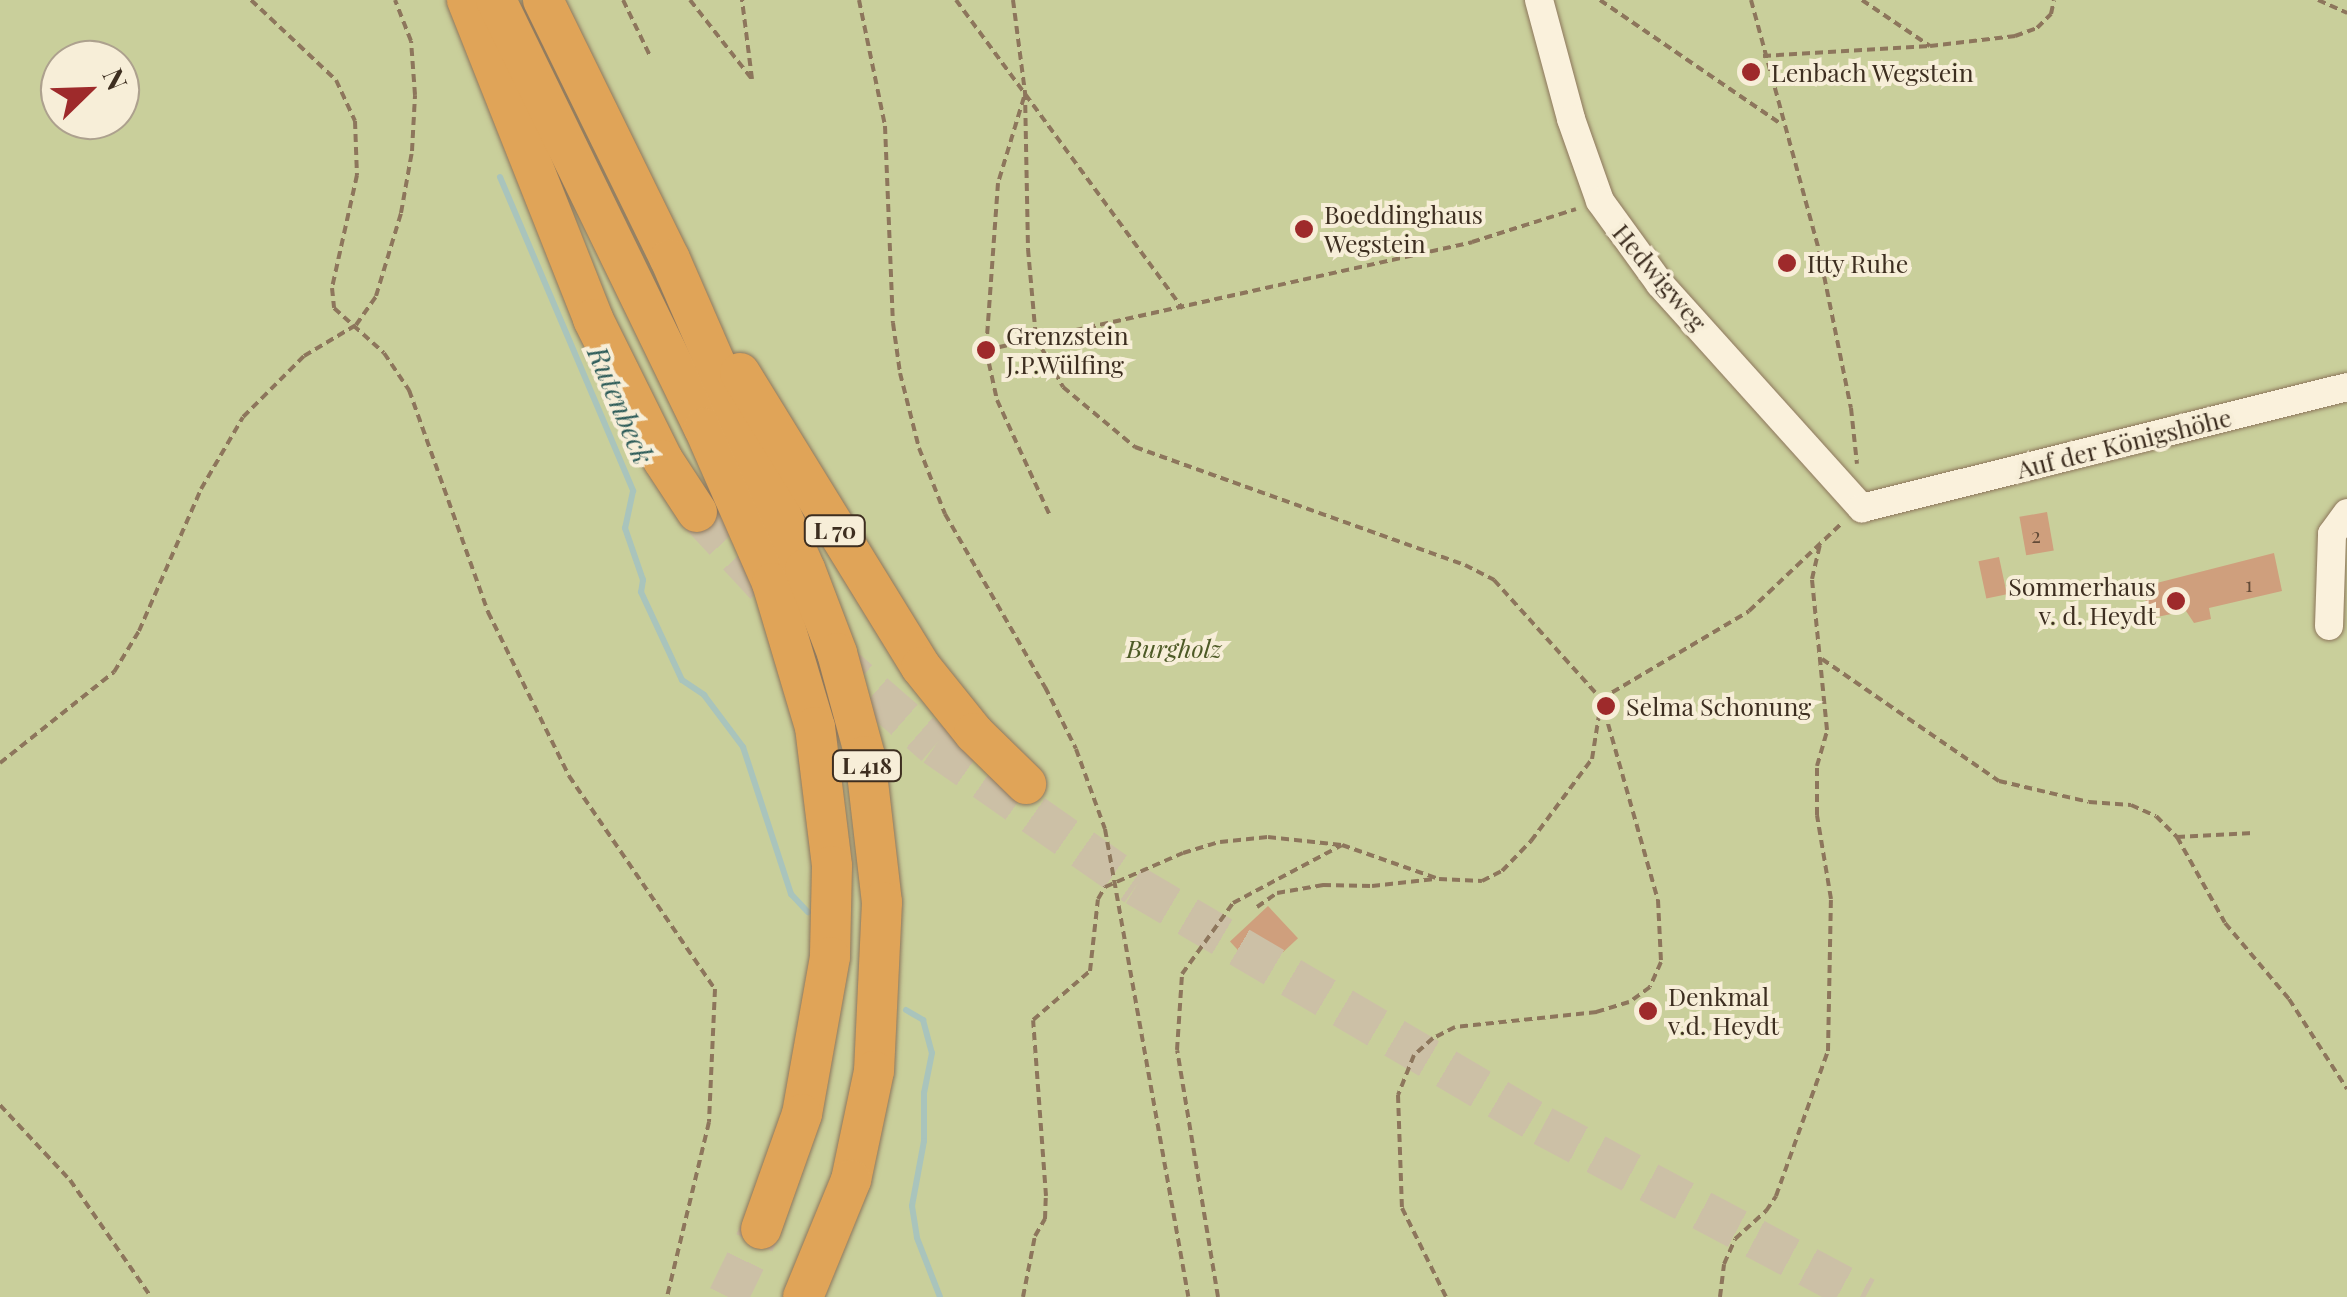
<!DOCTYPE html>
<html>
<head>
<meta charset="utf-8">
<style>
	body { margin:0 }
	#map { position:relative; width:2347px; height:1297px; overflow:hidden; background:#f0e4c8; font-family:"Playfair Display",serif }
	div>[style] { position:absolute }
	.green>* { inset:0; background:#c9cf9b }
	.stream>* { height:6px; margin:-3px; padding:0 3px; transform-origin:3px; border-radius:3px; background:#a9c4bc }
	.building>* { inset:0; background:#cf9f7d; transform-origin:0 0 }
	.highway-tunnel>* { height:40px; margin-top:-20px; transform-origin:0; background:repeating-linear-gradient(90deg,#ccc0a6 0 40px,transparent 0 60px) }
	.path>* { height:4px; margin-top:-2px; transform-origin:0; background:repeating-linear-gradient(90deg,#8d765c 0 8px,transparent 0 13px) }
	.roads { filter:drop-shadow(0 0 2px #8d765c) drop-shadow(0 0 2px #8d765c) }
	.minor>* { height:28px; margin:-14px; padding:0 14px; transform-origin:14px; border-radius:14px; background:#faf1dc }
	.highway>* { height:40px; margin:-20px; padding:0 20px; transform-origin:20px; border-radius:20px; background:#e0a458 }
	.dots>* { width:28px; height:28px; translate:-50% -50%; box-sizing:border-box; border:5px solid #f7eed8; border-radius:50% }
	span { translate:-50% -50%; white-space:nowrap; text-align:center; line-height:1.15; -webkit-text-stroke:8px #f7eed8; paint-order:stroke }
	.number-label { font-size:20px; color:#624a37 }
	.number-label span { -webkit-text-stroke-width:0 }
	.shield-label span { padding:2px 8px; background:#f7eed8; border:2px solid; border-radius:8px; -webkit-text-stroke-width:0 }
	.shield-label { font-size:22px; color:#3d2e20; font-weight:700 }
	.poi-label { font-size:25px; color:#3d2e20 }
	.left { translate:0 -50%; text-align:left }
	.right { translate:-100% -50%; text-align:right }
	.street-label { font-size:25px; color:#3d2e20 }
	.park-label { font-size:25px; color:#4d5a26; font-style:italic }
	.water-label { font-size:28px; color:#2f5d5a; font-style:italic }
	.north { position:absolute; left:40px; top:40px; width:100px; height:100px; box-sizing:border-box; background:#f7eed8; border:2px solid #ada18e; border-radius:50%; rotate:67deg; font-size:28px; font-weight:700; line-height:40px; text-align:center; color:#3d2e20 }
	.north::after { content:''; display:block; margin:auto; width:35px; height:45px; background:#9e2a2b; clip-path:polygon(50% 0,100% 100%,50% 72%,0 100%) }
</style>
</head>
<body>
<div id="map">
	<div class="green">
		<div style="clip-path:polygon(evenodd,0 0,2347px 0,2347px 1297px,0 1297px,0 0,60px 60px,120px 60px,120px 120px,60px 120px,60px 60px)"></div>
	</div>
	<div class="stream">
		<div style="left:500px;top:177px;width:341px;rotate:67deg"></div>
		<div style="left:633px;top:491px;width:38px;rotate:102deg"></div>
		<div style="left:625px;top:528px;width:55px;rotate:70.9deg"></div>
		<div style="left:643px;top:580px;width:12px;rotate:99deg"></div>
		<div style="left:641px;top:592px;width:97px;rotate:65deg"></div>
		<div style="left:682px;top:680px;width:27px;rotate:34deg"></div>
		<div style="left:704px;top:695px;width:65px;rotate:53.1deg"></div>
		<div style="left:743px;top:747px;width:155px;rotate:71.9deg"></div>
		<div style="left:791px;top:894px;width:25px;rotate:47deg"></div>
		<div style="left:906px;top:1010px;width:20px;rotate:30deg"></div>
		<div style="left:923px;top:1020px;width:34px;rotate:75deg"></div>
		<div style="left:932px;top:1053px;width:41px;rotate:101.3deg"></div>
		<div style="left:924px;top:1093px;width:48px;rotate:90deg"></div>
		<div style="left:924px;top:1141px;width:66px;rotate:100.5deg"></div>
		<div style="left:912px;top:1206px;width:32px;rotate:81deg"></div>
		<div style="left:917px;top:1238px;width:63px;rotate:68.7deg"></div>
	</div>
	<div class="building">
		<div style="left:2047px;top:512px;width:39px;height:28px;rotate:80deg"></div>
		<div style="clip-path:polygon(2274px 553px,2282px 591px,2209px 608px,2211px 619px,2194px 623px,2186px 611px,2152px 618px,2141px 587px)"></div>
		<div style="left:1999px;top:557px;width:38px;height:21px;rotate:78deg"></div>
		<div style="left:1268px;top:906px;width:44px;height:52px;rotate:47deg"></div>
	</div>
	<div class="highway-tunnel">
		<div style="left:697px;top:512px;width:116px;rotate:47.1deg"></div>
		<div style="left:829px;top:654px;width:140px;rotate:41deg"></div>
		<div style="left:935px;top:746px;width:245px;rotate:34.9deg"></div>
		<div style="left:1136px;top:886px;width:472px;rotate:30.5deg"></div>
		<div style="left:1543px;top:1126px;width:365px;rotate:28deg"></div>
		<div style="left:728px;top:1297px;width:76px;rotate:-64.1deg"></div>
	</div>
	<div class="path">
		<div style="left:251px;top:0;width:117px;rotate:43.3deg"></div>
		<div style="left:336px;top:80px;width:45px;rotate:65.1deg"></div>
		<div style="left:355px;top:121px;width:54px;rotate:87.9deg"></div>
		<div style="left:357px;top:175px;width:116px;rotate:102.5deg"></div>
		<div style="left:332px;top:288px;width:20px;rotate:84deg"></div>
		<div style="left:334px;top:308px;width:67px;rotate:42deg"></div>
		<div style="left:384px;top:353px;width:45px;rotate:56deg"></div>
		<div style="left:409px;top:390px;width:236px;rotate:70.4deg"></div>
		<div style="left:488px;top:612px;width:183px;rotate:63.7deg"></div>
		<div style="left:569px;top:776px;width:258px;rotate:55.6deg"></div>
		<div style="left:715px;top:989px;width:133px;rotate:92.6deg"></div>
		<div style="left:709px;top:1122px;width:180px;rotate:103.5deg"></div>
		<div style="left:623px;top:0;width:64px;rotate:64.2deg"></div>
		<div style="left:690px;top:0;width:100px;rotate:51.9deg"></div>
		<div style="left:752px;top:79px;width:80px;rotate:-97.2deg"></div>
		<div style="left:859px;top:0;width:129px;rotate:78.3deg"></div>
		<div style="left:885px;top:126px;width:197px;rotate:87.7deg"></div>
		<div style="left:893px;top:323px;width:50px;rotate:82deg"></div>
		<div style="left:900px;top:373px;width:77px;rotate:75.8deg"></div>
		<div style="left:919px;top:448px;width:71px;rotate:68.5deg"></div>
		<div style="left:945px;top:514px;width:200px;rotate:60deg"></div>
		<div style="left:1045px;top:687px;width:69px;rotate:63.4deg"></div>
		<div style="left:1076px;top:749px;width:85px;rotate:70.1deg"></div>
		<div style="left:1105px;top:829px;width:475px;rotate:79.9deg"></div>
		<div style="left:956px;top:0;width:383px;rotate:53.7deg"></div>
		<div style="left:1013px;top:0;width:93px;rotate:82.6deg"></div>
		<div style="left:1025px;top:92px;width:157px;rotate:88.9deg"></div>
		<div style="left:1028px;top:249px;width:89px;rotate:84.9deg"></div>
		<div style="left:1036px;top:338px;width:56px;rotate:61.1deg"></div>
		<div style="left:1063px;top:387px;width:94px;rotate:39.8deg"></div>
		<div style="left:1135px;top:447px;width:350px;rotate:19.7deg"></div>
		<div style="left:1465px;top:565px;width:33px;rotate:27deg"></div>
		<div style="left:1494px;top:580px;width:160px;rotate:48deg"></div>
		<div style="left:1601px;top:699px;width:209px;rotate:74.2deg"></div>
		<div style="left:1658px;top:900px;width:62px;rotate:87.2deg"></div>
		<div style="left:1661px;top:962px;width:27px;rotate:114deg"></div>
		<div style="left:1650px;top:987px;width:26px;rotate:144deg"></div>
		<div style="left:1629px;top:1002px;width:34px;rotate:163deg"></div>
		<div style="left:1597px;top:1012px;width:143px;rotate:174deg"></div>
		<div style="left:1455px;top:1027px;width:25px;rotate:153deg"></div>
		<div style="left:1433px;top:1038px;width:25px;rotate:138deg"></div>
		<div style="left:1414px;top:1055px;width:43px;rotate:111.8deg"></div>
		<div style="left:1398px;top:1095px;width:113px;rotate:88deg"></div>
		<div style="left:1402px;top:1208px;width:99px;rotate:63.7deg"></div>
		<div style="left:1600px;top:0;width:219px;rotate:34.4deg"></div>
		<div style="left:1751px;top:0;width:260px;rotate:74.8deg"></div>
		<div style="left:1819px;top:251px;width:160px;rotate:78.5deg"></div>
		<div style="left:1851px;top:408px;width:56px;rotate:83.9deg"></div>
		<div style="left:1862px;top:0;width:82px;rotate:34.1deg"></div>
		<div style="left:2318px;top:0;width:32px;rotate:24deg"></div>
		<div style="left:1763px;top:56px;width:167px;rotate:-3.4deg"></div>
		<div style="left:1930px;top:46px;width:86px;rotate:-6.7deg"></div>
		<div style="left:2015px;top:36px;width:23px;rotate:-20deg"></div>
		<div style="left:2037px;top:28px;width:20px;rotate:-45deg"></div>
		<div style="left:2051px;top:14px;width:14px;rotate:-78deg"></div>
		<div style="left:1024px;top:97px;width:90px;rotate:106.8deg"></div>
		<div style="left:998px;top:183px;width:167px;rotate:94.1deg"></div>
		<div style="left:986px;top:350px;width:51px;rotate:77.6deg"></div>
		<div style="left:997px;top:400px;width:128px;rotate:65.4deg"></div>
		<div style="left:986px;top:350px;width:498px;rotate:-12.5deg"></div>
		<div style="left:1472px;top:242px;width:109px;rotate:-17.6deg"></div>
		<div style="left:1822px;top:659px;width:215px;rotate:34.6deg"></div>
		<div style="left:1999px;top:781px;width:92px;rotate:13.1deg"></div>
		<div style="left:2089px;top:802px;width:42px;rotate:4.1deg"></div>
		<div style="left:2131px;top:805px;width:27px;rotate:24deg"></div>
		<div style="left:2156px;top:816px;width:30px;rotate:45deg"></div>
		<div style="left:2177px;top:837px;width:98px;rotate:60.8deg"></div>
		<div style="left:2225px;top:923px;width:99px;rotate:49.9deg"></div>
		<div style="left:2289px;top:999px;width:107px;rotate:57.2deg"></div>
		<div style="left:1601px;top:699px;width:172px;rotate:-30.7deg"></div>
		<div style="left:1749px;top:611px;width:128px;rotate:-43.4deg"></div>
		<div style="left:0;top:763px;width:146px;rotate:-38.6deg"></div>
		<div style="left:114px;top:672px;width:48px;rotate:-58.6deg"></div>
		<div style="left:139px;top:631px;width:155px;rotate:-66.4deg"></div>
		<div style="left:201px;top:489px;width:83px;rotate:-59.7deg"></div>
		<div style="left:243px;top:417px;width:86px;rotate:-45deg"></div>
		<div style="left:304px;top:356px;width:61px;rotate:-30.8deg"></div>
		<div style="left:356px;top:325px;width:35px;rotate:-55deg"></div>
		<div style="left:376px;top:296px;width:87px;rotate:-73.2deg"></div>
		<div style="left:401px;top:213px;width:63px;rotate:-79.9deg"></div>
		<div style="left:412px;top:151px;width:56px;rotate:-86.9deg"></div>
		<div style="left:415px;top:95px;width:54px;rotate:-94.2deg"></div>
		<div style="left:411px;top:41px;width:44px;rotate:-111.3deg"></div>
		<div style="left:2177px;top:837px;width:76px;rotate:-3deg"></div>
		<div style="left:1257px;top:907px;width:24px;rotate:-35deg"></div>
		<div style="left:1277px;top:893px;width:47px;rotate:-9.9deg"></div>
		<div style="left:1323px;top:885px;width:49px;rotate:1.2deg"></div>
		<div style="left:1372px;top:886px;width:63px;rotate:-6.3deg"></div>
		<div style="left:0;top:1105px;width:103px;rotate:47deg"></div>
		<div style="left:70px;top:1180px;width:142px;rotate:55.3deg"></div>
		<div style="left:1023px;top:1297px;width:62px;rotate:-78.9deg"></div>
		<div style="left:1035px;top:1236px;width:20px;rotate:-60deg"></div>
		<div style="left:1045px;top:1219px;width:23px;rotate:-88deg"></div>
		<div style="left:1046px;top:1196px;width:176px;rotate:-94.2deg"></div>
		<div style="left:1033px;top:1020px;width:75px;rotate:-40.7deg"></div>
		<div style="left:1090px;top:971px;width:72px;rotate:-83.7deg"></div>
		<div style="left:1098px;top:899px;width:14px;rotate:-60deg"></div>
		<div style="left:1105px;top:887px;width:85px;rotate:-23.6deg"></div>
		<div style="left:1183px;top:853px;width:39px;rotate:-17deg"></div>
		<div style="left:1220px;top:842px;width:48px;rotate:-5.9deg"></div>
		<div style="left:1268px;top:837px;width:74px;rotate:6.2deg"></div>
		<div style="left:1342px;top:845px;width:103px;rotate:19.3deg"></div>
		<div style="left:1439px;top:879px;width:43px;rotate:2.7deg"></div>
		<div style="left:1482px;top:881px;width:22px;rotate:-27deg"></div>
		<div style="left:1502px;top:871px;width:42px;rotate:-46deg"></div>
		<div style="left:1531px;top:841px;width:102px;rotate:-53.4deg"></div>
		<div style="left:1592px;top:759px;width:58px;rotate:-81deg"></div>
		<div style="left:1218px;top:1297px;width:250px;rotate:-99.4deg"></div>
		<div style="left:1177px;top:1050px;width:76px;rotate:-86.2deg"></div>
		<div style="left:1182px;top:974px;width:87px;rotate:-54.3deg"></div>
		<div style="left:1233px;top:903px;width:123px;rotate:-28deg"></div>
		<div style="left:1720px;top:1297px;width:33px;rotate:-83deg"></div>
		<div style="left:1724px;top:1264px;width:27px;rotate:-66deg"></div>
		<div style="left:1735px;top:1239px;width:42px;rotate:-42.1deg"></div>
		<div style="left:1766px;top:1211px;width:18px;rotate:-56deg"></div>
		<div style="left:1776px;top:1196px;width:154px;rotate:-70.3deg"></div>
		<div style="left:1828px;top:1051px;width:152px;rotate:-88.9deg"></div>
		<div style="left:1831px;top:899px;width:85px;rotate:-99.5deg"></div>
		<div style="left:1817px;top:815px;width:49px;rotate:-90deg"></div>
		<div style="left:1817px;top:766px;width:37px;rotate:-74deg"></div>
		<div style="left:1827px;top:730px;width:152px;rotate:-95.7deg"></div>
		<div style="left:1812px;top:579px;width:36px;rotate:-77deg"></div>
	</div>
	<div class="roads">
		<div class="minor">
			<div style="left:1539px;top:0;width:123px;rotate:74.9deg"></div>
			<div style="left:1571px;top:119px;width:87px;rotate:70.5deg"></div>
			<div style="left:1600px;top:201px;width:102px;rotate:54.1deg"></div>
			<div style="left:1660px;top:284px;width:302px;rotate:48deg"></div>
			<div style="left:1862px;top:508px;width:500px;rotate:-14deg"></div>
			<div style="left:2329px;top:626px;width:92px;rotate:-88.1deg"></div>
			<div style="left:2332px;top:534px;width:26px;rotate:-54deg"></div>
		</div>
		<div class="highway">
			<div style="left:467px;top:0;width:343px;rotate:68.4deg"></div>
			<div style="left:593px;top:319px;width:157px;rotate:63.6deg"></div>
			<div style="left:663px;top:460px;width:62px;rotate:56.8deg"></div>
			<div style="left:496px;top:0;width:476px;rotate:64.1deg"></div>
			<div style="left:704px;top:428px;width:169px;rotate:66.3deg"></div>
			<div style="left:772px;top:583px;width:150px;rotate:73.4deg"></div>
			<div style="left:815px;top:727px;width:140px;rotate:83deg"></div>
			<div style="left:832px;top:866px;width:91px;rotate:91.3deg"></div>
			<div style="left:830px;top:957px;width:159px;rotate:100.1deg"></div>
			<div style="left:802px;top:1114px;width:122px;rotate:109.6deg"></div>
			<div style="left:543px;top:0;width:288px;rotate:63.9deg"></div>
			<div style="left:670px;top:259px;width:338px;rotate:66.5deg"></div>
			<div style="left:805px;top:569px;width:90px;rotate:69.1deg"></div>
			<div style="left:837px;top:653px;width:107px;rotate:74.8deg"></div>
			<div style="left:865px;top:756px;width:147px;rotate:83.4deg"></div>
			<div style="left:882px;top:902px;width:169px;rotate:92.7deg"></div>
			<div style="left:874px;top:1071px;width:111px;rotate:101.9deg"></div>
			<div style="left:851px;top:1180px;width:126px;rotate:112.3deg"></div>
			<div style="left:740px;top:373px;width:345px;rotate:58.4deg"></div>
			<div style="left:921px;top:667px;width:85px;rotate:51.2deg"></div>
			<div style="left:974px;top:733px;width:73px;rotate:44.4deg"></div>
		</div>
	</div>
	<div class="dots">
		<div style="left:1751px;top:72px;background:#9e2a2b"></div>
		<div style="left:1304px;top:229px;background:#9e2a2b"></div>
		<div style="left:1787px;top:263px;background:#9e2a2b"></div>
		<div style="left:986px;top:350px;background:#9e2a2b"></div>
		<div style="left:2176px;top:601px;background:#9e2a2b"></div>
		<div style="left:1606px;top:706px;background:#9e2a2b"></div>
		<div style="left:1648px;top:1011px;background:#9e2a2b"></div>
	</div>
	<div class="number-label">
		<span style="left:2036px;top:534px">2</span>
		<span style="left:2249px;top:583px">1</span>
	</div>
	<div class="shield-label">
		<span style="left:835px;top:531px">L 70</span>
		<span style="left:867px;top:766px">L 418</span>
	</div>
	<div class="poi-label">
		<span class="left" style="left:1771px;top:72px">Lenbach Wegstein</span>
		<span class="left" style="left:1324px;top:229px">Boeddinghaus<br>Wegstein</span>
		<span class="left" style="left:1807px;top:263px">Itty Ruhe</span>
		<span class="left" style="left:1006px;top:350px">Grenzstein<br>J.P.Wülfing</span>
		<span class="right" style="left:2156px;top:601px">Sommerhaus<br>v. d. Heydt</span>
		<span class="left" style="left:1626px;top:706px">Selma Schonung</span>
		<span class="left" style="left:1668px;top:1011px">Denkmal<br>v.d. Heydt</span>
	</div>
	<div class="street-label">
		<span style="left:1660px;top:277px;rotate:50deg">Hedwigweg</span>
		<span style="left:2124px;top:443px;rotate:-14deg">Auf der Königshöhe</span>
	</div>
	<div class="park-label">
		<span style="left:1174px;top:648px">Burgholz</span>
	</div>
	<div class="water-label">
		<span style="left:621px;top:405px;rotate:67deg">Rutenbeck</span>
	</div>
	<div class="north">N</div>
</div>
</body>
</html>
